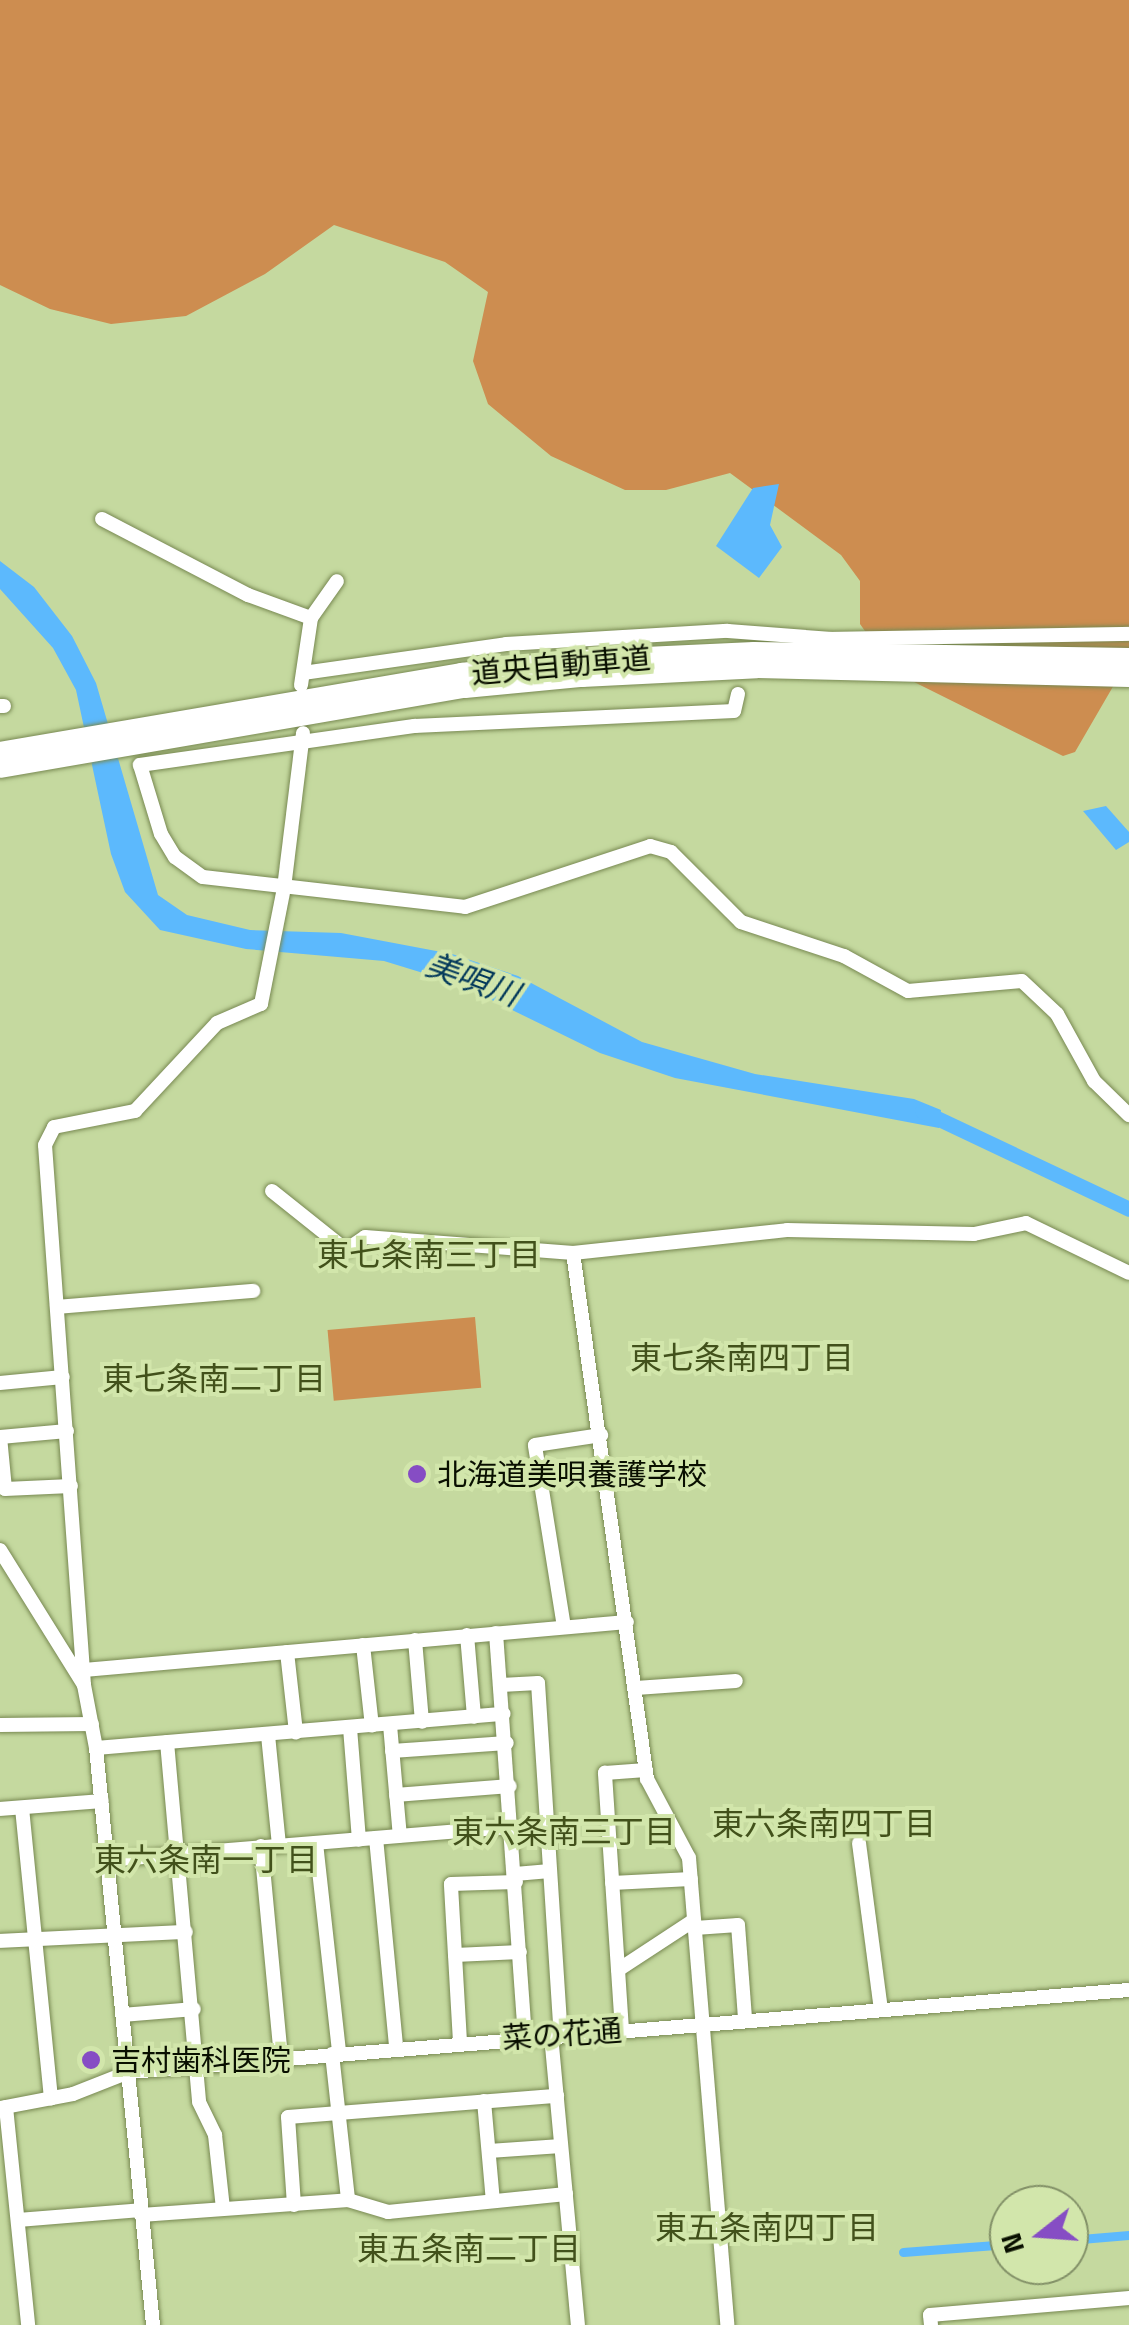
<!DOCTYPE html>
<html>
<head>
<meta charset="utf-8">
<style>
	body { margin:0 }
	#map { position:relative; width:1129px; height:2325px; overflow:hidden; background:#c5d99f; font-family:"Titillium Web","Noto Sans JP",sans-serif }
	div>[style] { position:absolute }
	.green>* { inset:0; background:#cd8d50; transform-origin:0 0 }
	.water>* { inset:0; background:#5cb9fd }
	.canal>* { height:9px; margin:-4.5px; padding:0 4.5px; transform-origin:4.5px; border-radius:4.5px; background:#5cb9fd }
	.river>* { height:15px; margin:-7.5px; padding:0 7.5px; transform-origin:7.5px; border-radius:7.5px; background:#5cb9fd }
	.roads { filter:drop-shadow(0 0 2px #788952) drop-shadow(0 0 2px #788952) }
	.minor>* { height:14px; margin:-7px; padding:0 7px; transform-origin:7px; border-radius:7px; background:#fff }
	.highway>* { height:20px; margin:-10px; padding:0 10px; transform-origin:10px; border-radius:10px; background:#fff }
	.dots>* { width:28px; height:28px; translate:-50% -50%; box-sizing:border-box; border:5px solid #d2e6ab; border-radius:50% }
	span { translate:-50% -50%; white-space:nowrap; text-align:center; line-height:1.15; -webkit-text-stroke:8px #d2e6ab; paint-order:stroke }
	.street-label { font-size:30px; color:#090f00 }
	.poi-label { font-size:30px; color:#090f00 }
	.left { translate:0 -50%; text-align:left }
	.water-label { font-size:32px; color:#02385a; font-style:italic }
	.neighbourhood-label { font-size:32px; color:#42511b }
	.north { position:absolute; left:989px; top:2185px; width:100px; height:100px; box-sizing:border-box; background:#d2e6ab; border:2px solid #829067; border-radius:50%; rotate:253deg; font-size:28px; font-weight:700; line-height:40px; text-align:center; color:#090f00 }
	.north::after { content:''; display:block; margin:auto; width:35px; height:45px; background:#864dc4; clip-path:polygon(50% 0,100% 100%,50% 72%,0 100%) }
</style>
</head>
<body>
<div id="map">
	<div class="green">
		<div style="clip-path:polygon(0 0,1129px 0,1129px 659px,1075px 752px,1063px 756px,894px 672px,860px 624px,860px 581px,841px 555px,730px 473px,666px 490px,625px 490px,551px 456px,488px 404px,473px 361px,488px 292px,445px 262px,334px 225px,265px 274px,186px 316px,111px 324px,50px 309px,0 285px)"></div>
		<div style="left:475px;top:1317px;width:71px;height:148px;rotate:85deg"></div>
	</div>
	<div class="water">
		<div style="clip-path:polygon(779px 484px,770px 525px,782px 547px,759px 578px,716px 546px,753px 488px)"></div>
		<div style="clip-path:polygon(0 561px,34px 587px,72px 636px,96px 683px,158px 895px,187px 915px,250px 930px,341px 933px,452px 954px,518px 976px,642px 1042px,755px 1074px,914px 1099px,941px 1110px,939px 1128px,675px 1078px,600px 1053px,459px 984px,384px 961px,246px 949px,160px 930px,125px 892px,111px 854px,76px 690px,53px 648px,0 589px)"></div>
		<div style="clip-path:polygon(1106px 806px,1129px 832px,1129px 842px,1116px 850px,1083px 811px)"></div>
	</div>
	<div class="canal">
		<div style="left:1069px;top:2240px;width:60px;rotate:-4.8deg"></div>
		<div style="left:903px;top:2252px;width:106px;rotate:-4.3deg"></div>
	</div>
	<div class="river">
		<div style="left:922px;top:1111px;width:229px;rotate:25.3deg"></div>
	</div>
	<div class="roads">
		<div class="minor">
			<div style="left:102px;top:519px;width:165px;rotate:27.5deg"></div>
			<div style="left:248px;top:595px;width:67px;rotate:20.1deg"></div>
			<div style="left:303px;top:673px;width:205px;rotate:-8.1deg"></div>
			<div style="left:506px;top:644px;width:222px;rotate:-3.4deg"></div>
			<div style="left:728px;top:631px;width:104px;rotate:4.4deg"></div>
			<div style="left:832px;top:639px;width:297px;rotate:-1deg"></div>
			<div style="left:301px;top:685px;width:68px;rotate:-81.5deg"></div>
			<div style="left:311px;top:618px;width:45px;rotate:-54.9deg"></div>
			<div style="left:738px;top:694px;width:17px;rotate:103deg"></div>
			<div style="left:734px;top:711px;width:320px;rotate:177.3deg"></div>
			<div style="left:414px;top:726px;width:277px;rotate:171.9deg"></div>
			<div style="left:140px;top:765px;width:72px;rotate:73.1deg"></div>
			<div style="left:161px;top:834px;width:27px;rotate:59deg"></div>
			<div style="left:175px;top:857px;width:34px;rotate:36deg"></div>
			<div style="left:203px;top:877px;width:264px;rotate:6.5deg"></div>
			<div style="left:465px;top:907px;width:195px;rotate:-18.2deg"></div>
			<div style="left:650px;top:846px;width:22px;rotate:16deg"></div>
			<div style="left:671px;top:852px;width:99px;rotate:45deg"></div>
			<div style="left:741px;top:922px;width:108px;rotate:18.3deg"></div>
			<div style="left:844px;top:956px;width:73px;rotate:28.7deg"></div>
			<div style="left:908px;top:991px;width:114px;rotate:-5deg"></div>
			<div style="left:1022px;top:981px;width:48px;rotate:43.3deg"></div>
			<div style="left:1057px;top:1014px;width:77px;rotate:61.1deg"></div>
			<div style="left:1094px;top:1081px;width:49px;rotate:44.2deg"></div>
			<div style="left:0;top:706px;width:4px"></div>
			<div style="left:272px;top:1191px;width:95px;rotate:38.6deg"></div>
			<div style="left:346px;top:1250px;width:23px;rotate:-34deg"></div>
			<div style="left:365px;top:1237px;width:209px;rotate:4.4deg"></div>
			<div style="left:573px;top:1253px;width:215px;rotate:-6.1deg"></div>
			<div style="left:787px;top:1230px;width:187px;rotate:1.2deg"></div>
			<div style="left:974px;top:1234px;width:53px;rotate:-11.9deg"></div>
			<div style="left:1026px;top:1223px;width:114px;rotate:25.9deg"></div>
			<div style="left:573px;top:1253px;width:531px;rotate:81.99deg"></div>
			<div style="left:647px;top:1779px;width:89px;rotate:62deg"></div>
			<div style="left:689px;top:1858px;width:469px;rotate:85.3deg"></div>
			<div style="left:57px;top:1307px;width:197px;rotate:-4.7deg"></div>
			<div style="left:0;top:1383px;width:63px;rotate:-5.4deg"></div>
			<div style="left:67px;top:1431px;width:67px;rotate:174.9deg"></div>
			<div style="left:0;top:1437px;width:52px;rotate:84.5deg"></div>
			<div style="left:5px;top:1489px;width:66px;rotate:-2.6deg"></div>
			<div style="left:0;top:1550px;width:159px;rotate:58.1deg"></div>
			<div style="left:564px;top:1627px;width:184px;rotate:-99.1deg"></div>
			<div style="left:535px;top:1445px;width:67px;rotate:-8.6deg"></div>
			<div style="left:496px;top:1633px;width:404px;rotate:85.9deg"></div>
			<div style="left:467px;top:1635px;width:82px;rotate:85.1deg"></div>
			<div style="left:415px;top:1640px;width:82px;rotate:85.1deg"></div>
			<div style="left:363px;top:1645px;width:81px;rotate:83.7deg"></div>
			<div style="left:287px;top:1652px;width:81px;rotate:83.6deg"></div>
			<div style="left:84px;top:1670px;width:545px;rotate:-5.05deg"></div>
			<div style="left:501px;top:1685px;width:37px;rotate:-3deg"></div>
			<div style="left:538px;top:1683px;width:352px;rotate:86.3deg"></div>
			<div style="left:636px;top:1688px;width:100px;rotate:-4deg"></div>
			<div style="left:0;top:1725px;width:92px;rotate:-0.6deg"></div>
			<div style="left:390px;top:1725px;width:111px;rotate:84.9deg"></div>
			<div style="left:350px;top:1728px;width:112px;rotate:85.4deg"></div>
			<div style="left:268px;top:1735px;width:111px;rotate:84.3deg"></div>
			<div style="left:167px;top:1742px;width:361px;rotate:84.9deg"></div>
			<div style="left:199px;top:2102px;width:37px;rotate:64deg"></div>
			<div style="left:215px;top:2135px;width:74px;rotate:83.8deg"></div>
			<div style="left:96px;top:1748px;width:409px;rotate:-4.8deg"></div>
			<div style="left:392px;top:1751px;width:115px;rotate:-4deg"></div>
			<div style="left:396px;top:1795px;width:114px;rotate:-4.5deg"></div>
			<div style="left:22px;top:1808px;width:292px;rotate:84.3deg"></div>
			<div style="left:0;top:1809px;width:102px;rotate:-4.5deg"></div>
			<div style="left:376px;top:1838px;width:210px;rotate:84.5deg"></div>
			<div style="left:316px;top:1843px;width:211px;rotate:83.7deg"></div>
			<div style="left:859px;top:1843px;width:167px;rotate:82.5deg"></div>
			<div style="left:261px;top:1846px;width:213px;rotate:84.6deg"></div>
			<div style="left:107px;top:1860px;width:406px;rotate:-4.7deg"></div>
			<div style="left:515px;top:1874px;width:35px;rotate:-5deg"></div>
			<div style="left:612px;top:1883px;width:79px;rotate:-2.9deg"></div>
			<div style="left:695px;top:1928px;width:43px;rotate:-4deg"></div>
			<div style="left:738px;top:1925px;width:94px;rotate:85.7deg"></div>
			<div style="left:0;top:1941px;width:186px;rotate:-2.8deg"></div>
			<div style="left:455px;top:1955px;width:65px;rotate:-2.6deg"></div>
			<div style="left:618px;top:1970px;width:91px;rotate:-33.3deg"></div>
			<div style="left:123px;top:2015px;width:71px;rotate:-4.8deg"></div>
			<div style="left:622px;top:2030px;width:258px;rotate:-93.8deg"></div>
			<div style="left:605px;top:1773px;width:41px;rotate:-4.2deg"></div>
			<div style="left:551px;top:2035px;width:291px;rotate:84.7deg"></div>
			<div style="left:460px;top:2042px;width:158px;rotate:-93.3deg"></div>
			<div style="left:451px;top:1884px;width:65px;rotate:-1.8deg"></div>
			<div style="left:332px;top:2054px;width:147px;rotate:83.7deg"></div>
			<div style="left:484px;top:2101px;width:100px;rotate:84.9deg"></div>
			<div style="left:6px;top:2107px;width:219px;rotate:84.2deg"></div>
			<div style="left:0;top:2108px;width:74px;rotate:-10.9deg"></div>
			<div style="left:73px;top:2094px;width:60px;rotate:-21.4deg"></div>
			<div style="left:129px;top:2072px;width:1003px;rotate:-4.69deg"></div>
			<div style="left:489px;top:2151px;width:72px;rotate:-4deg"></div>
			<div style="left:294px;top:2205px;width:88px;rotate:-93.9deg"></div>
			<div style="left:288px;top:2117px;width:270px;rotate:-4.5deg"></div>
			<div style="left:141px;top:2215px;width:208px;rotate:-4.1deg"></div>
			<div style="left:348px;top:2200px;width:42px;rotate:16.7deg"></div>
			<div style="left:388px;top:2212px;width:179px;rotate:-5.8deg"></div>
			<div style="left:18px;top:2220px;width:123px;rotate:-4.6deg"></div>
			<div style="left:153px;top:2325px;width:580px;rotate:-95.64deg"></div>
			<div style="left:96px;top:1748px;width:64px;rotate:-100.8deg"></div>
			<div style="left:84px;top:1685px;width:541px;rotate:-94.13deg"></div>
			<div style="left:45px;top:1145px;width:20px;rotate:-63deg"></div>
			<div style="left:54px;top:1127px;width:83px;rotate:-11.2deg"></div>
			<div style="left:135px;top:1111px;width:120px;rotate:-47deg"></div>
			<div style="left:217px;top:1023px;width:48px;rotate:-23.4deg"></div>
			<div style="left:261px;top:1004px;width:118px;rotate:-78.8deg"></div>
			<div style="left:284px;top:888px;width:156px;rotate:-83deg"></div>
			<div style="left:931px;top:2325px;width:10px;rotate:-96deg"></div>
			<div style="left:930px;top:2315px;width:200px;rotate:-4.9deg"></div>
		</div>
		<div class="highway">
			<div style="left:0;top:752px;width:468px;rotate:-9.7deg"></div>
			<div style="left:461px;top:673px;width:120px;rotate:-6.2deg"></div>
			<div style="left:580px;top:660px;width:174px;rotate:-2.6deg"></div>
			<div style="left:754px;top:652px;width:375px;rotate:0.9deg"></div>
			<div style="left:0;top:768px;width:472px;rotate:-9.8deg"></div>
			<div style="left:465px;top:688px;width:118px;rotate:-5.4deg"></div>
			<div style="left:582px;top:677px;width:175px;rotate:-2.9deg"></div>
			<div style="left:757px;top:668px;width:372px;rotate:1.4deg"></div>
		</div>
	</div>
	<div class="dots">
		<div style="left:417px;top:1474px;background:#864dc4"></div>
		<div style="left:91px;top:2060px;background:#864dc4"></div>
	</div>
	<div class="street-label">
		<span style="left:561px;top:665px;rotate:-5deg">道央自動車道</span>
		<span style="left:562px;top:2034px;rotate:-4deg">菜の花通</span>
	</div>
	<div class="poi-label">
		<span class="left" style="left:437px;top:1474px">北海道美唄養護学校</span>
		<span class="left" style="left:111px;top:2060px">吉村歯科医院</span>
	</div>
	<div class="water-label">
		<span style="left:473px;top:979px;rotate:20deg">美唄川</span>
	</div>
	<div class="neighbourhood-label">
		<span style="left:429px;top:1254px">東七条南三丁目</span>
		<span style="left:742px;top:1357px">東七条南四丁目</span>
		<span style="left:214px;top:1378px">東七条南二丁目</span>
		<span style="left:824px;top:1823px">東六条南四丁目</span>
		<span style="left:564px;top:1831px">東六条南三丁目</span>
		<span style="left:206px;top:1859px">東六条南一丁目</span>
		<span style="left:767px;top:2227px">東五条南四丁目</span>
		<span style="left:469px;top:2248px">東五条南二丁目</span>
	</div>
	<div class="north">N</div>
</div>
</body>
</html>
